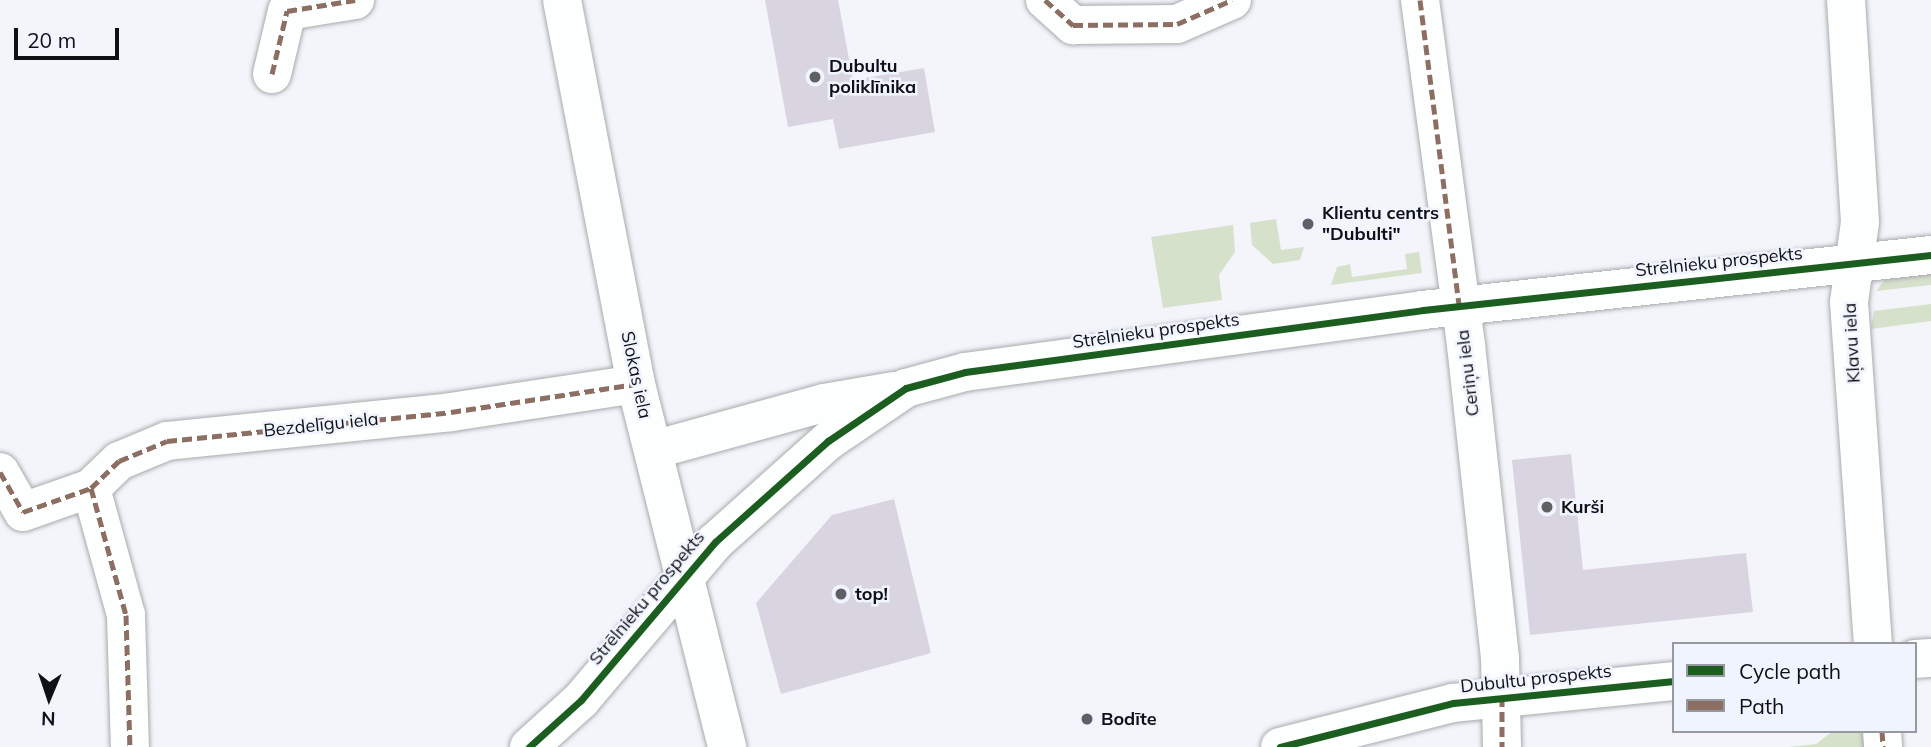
<!DOCTYPE html>
<html>
<head>
<meta charset="utf-8">
<style>
	body { margin:0 }
	#map { position:relative; width:1931px; height:747px; overflow:hidden; background:#f4f5fa; font-family:Mulish,sans-serif }
	div>[style] { position:absolute }
	.green>* { inset:0; background:#d6e1cb }
	.building>* { inset:0; background:#d8d4e0 }
	.roads { filter:drop-shadow(0 0 2px #a9aaae) drop-shadow(0 0 2px #a9aaae) }
	.minor>* { height:38px; margin:-19px; padding:0 19px; transform-origin:19px; border-radius:19px; background:#fdfefe }
	.secondary>* { height:38px; margin:-19px; padding:0 19px; transform-origin:19px; border-radius:19px; background:#fdfefe }
	.primary>* { height:38px; margin:-19px; padding:0 19px; transform-origin:19px; border-radius:19px; background:#fdfefe }
	.quiet>* { height:5px; margin-top:-2.5px; transform-origin:0; background:repeating-linear-gradient(90deg,#8d6e63 0 10px,transparent 0 15px) }
	.cycleway>* { height:7px; margin:-3.5px; padding:0 3.5px; transform-origin:3.5px; border-radius:3.5px; background:#1b5e20 }
	.dots>* { width:19px; height:19px; translate:-50% -50%; box-sizing:border-box; border:4px solid #f0f4fe; border-radius:50% }
	span { translate:-50% -50%; white-space:nowrap; text-align:center; line-height:1.15; -webkit-text-stroke:5px #f0f4fe; paint-order:stroke }
	.poi-label { font-size:18px; color:#0f1014; font-weight:700 }
	.left { translate:0 -50%; text-align:left }
	.street-label { font-size:18px; color:#0f1014 }
	.legend { position:absolute; left:1672px; top:642px; width:245px; height:91px; box-sizing:border-box; background:#f0f4fe; border:2px solid #9699a0; margin:0; padding:9px 12px; list-style:none; font-size:21px; color:#0f1014 }
	.legend li { display:flex; align-items:center; gap:14px; height:35px }
	.legend b { width:35px; border:2px solid #9699a0 }
	.north { position:absolute; left:14px; top:663px; width:70px; height:70px; -webkit-text-stroke:5px #f0f4fe; paint-order:stroke; rotate:182deg; font-size:19px; font-weight:700; line-height:28px; text-align:center; color:#0f1014 }
	.north::after { content:''; display:block; margin:auto; width:24px; height:32px; background:#0f1014; clip-path:polygon(50% 0,100% 100%,50% 72%,0 100%) }
	.scale { position:absolute; left:14px; top:28px; width:105px; height:32px; box-sizing:border-box; border:4px solid #0f1014; border-top:0; padding-left:9px; font-size:21px; line-height:24px; white-space:nowrap; color:#0f1014; -webkit-text-stroke:5px #f0f4fe; paint-order:stroke }
</style>
</head>
<body>
<div id="map">
	<div class="green">
		<div style="clip-path:polygon(1276px 219px,1281px 250px,1304px 247px,1300px 260px,1273px 264px,1252px 245px,1250px 223px)"></div>
		<div style="clip-path:polygon(1233px 225px,1235px 252px,1219px 275px,1222px 300px,1163px 308px,1151px 237px)"></div>
		<div style="clip-path:polygon(1419px 252px,1422px 273px,1331px 285px,1337px 267px,1350px 264px,1352px 277px,1407px 269px,1405px 254px)"></div>
		<div style="clip-path:polygon(1931px 273px,1931px 285px,1876px 291px,1886px 278px)"></div>
		<div style="clip-path:polygon(1931px 304px,1931px 321px,1871px 329px,1874px 311px)"></div>
		<div style="clip-path:polygon(1833px 731px,1868px 731px,1869px 747px,1789px 747px,1816px 744px)"></div>
	</div>
	<div class="building">
		<div style="clip-path:polygon(765px 0,838px 0,853px 80px,924px 68px,935px 132px,839px 149px,833px 119px,788px 127px)"></div>
		<div style="clip-path:polygon(1571px 454px,1583px 570px,1746px 553px,1753px 612px,1530px 635px,1512px 460px)"></div>
		<div style="clip-path:polygon(894px 499px,931px 653px,781px 694px,756px 603px,832px 515px)"></div>
	</div>
	<div class="roads">
		<div class="minor">
			<div style="left:1045px;top:0;width:38px;rotate:42deg"></div>
			<div style="left:1073px;top:25px;width:104px;rotate:-0.6deg"></div>
			<div style="left:1177px;top:24px;width:60px;rotate:-23.6deg"></div>
			<div style="left:1420px;top:0;width:348px;rotate:82.4deg"></div>
			<div style="left:1466px;top:345px;width:315px;rotate:83.8deg"></div>
			<div style="left:1500px;top:658px;width:89px;rotate:88.7deg"></div>
			<div style="left:1846px;top:0;width:222px;rotate:86.4deg"></div>
			<div style="left:1860px;top:222px;width:81px;rotate:97.8deg"></div>
			<div style="left:1849px;top:302px;width:343px;rotate:86deg"></div>
			<div style="left:272px;top:74px;width:65px;rotate:-76.6deg"></div>
			<div style="left:287px;top:11px;width:69px;rotate:-9.2deg"></div>
			<div style="left:0;top:472px;width:46px;rotate:60.1deg"></div>
			<div style="left:23px;top:512px;width:72px;rotate:-19.4deg"></div>
			<div style="left:91px;top:488px;width:39px;rotate:-44deg"></div>
			<div style="left:119px;top:461px;width:52px;rotate:-22.6deg"></div>
			<div style="left:167px;top:441px;width:285px;rotate:-5.8deg"></div>
			<div style="left:451px;top:412px;width:187px;rotate:-8.6deg"></div>
			<div style="left:91px;top:488px;width:132px;rotate:74.6deg"></div>
			<div style="left:126px;top:615px;width:132px;rotate:88.3deg"></div>
			<div style="left:1882px;top:731px;width:16px;rotate:86deg"></div>
		</div>
		<div class="secondary">
			<div style="left:562px;top:0;width:391px;rotate:79.1deg"></div>
			<div style="left:636px;top:384px;width:374px;rotate:75.9deg"></div>
		</div>
		<div class="primary">
			<div style="left:653px;top:450px;width:177px;rotate:-15.4deg"></div>
			<div style="left:824px;top:403px;width:71px;rotate:-9.7deg"></div>
			<div style="left:1915px;top:659px;width:16px;rotate:-4deg"></div>
			<div style="left:529px;top:747px;width:70px;rotate:-42.1deg"></div>
			<div style="left:581px;top:700px;width:207px;rotate:-49.7deg"></div>
			<div style="left:715px;top:542px;width:152px;rotate:-41.8deg"></div>
			<div style="left:828px;top:441px;width:94px;rotate:-34.2deg"></div>
			<div style="left:906px;top:388px;width:61px;rotate:-15.2deg"></div>
			<div style="left:965px;top:372px;width:462px;rotate:-7.7deg"></div>
			<div style="left:1423px;top:310px;width:511px;rotate:-6.18deg"></div>
			<div style="left:1280px;top:747px;width:179px;rotate:-14.3deg"></div>
			<div style="left:1453px;top:703px;width:222px;rotate:-5.7deg"></div>
		</div>
	</div>
	<div class="quiet">
		<div style="left:1045px;top:0;width:38px;rotate:42deg"></div>
		<div style="left:1073px;top:25px;width:104px;rotate:-0.6deg"></div>
		<div style="left:1177px;top:24px;width:60px;rotate:-23.6deg"></div>
		<div style="left:1420px;top:0;width:308px;rotate:82.7deg"></div>
		<div style="left:272px;top:74px;width:65px;rotate:-76.6deg"></div>
		<div style="left:287px;top:11px;width:69px;rotate:-9.2deg"></div>
		<div style="left:0;top:472px;width:46px;rotate:60.1deg"></div>
		<div style="left:23px;top:512px;width:72px;rotate:-19.4deg"></div>
		<div style="left:91px;top:488px;width:39px;rotate:-44deg"></div>
		<div style="left:119px;top:461px;width:52px;rotate:-22.6deg"></div>
		<div style="left:167px;top:441px;width:285px;rotate:-5.8deg"></div>
		<div style="left:451px;top:412px;width:187px;rotate:-8.6deg"></div>
		<div style="left:91px;top:488px;width:132px;rotate:74.6deg"></div>
		<div style="left:126px;top:615px;width:132px;rotate:88.3deg"></div>
		<div style="left:1502px;top:696px;width:51px;rotate:90deg"></div>
		<div style="left:1882px;top:731px;width:16px;rotate:86deg"></div>
	</div>
	<div class="cycleway">
		<div style="left:529px;top:747px;width:70px;rotate:-42.1deg"></div>
		<div style="left:581px;top:700px;width:207px;rotate:-49.7deg"></div>
		<div style="left:715px;top:542px;width:152px;rotate:-41.8deg"></div>
		<div style="left:828px;top:441px;width:94px;rotate:-34.2deg"></div>
		<div style="left:906px;top:388px;width:61px;rotate:-15.2deg"></div>
		<div style="left:965px;top:372px;width:462px;rotate:-7.7deg"></div>
		<div style="left:1423px;top:310px;width:511px;rotate:-6.18deg"></div>
		<div style="left:1280px;top:747px;width:179px;rotate:-14.3deg"></div>
		<div style="left:1453px;top:703px;width:222px;rotate:-5.7deg"></div>
	</div>
	<div class="dots">
		<div style="left:815px;top:77px;background:#5f6064"></div>
		<div style="left:1308px;top:224px;background:#5f6064"></div>
		<div style="left:1547px;top:507px;background:#5f6064"></div>
		<div style="left:841px;top:594px;background:#5f6064"></div>
		<div style="left:1087px;top:719px;background:#5f6064"></div>
	</div>
	<div class="poi-label">
		<span class="left" style="left:829px;top:77px">Dubultu<br>poliklīnika</span>
		<span class="left" style="left:1322px;top:224px">Klientu centrs<br>"Dubulti"</span>
		<span class="left" style="left:1561px;top:507px">Kurši</span>
		<span class="left" style="left:855px;top:594px">top!</span>
		<span class="left" style="left:1101px;top:719px">Bodīte</span>
	</div>
	<div class="street-label">
		<span style="left:1719px;top:262px;rotate:-6deg">Strēlnieku prospekts</span>
		<span style="left:1156px;top:331px;rotate:-8deg">Strēlnieku prospekts</span>
		<span style="left:1852px;top:343px;rotate:-93deg">Kļavu iela</span>
		<span style="left:1468px;top:373px;rotate:-97deg">Ceriņu iela</span>
		<span style="left:636px;top:375px;rotate:78deg">Slokas iela</span>
		<span style="left:321px;top:425px;rotate:-6deg">Bezdelīgu iela</span>
		<span style="left:647px;top:598px;rotate:-50deg">Strēlnieku prospekts</span>
		<span style="left:1536px;top:679px;rotate:-6deg">Dubultu prospekts</span>
	</div>
	<ul class="legend">
	<li><b style="height:9px;background:#1b5e20"></b>Cycle path</li>
	<li><b style="height:9px;background:#8d6e63"></b>Path</li>
	</ul>
	<div class="north">N</div>
	<div class="scale">20 m</div>
</div>
</body>
</html>
